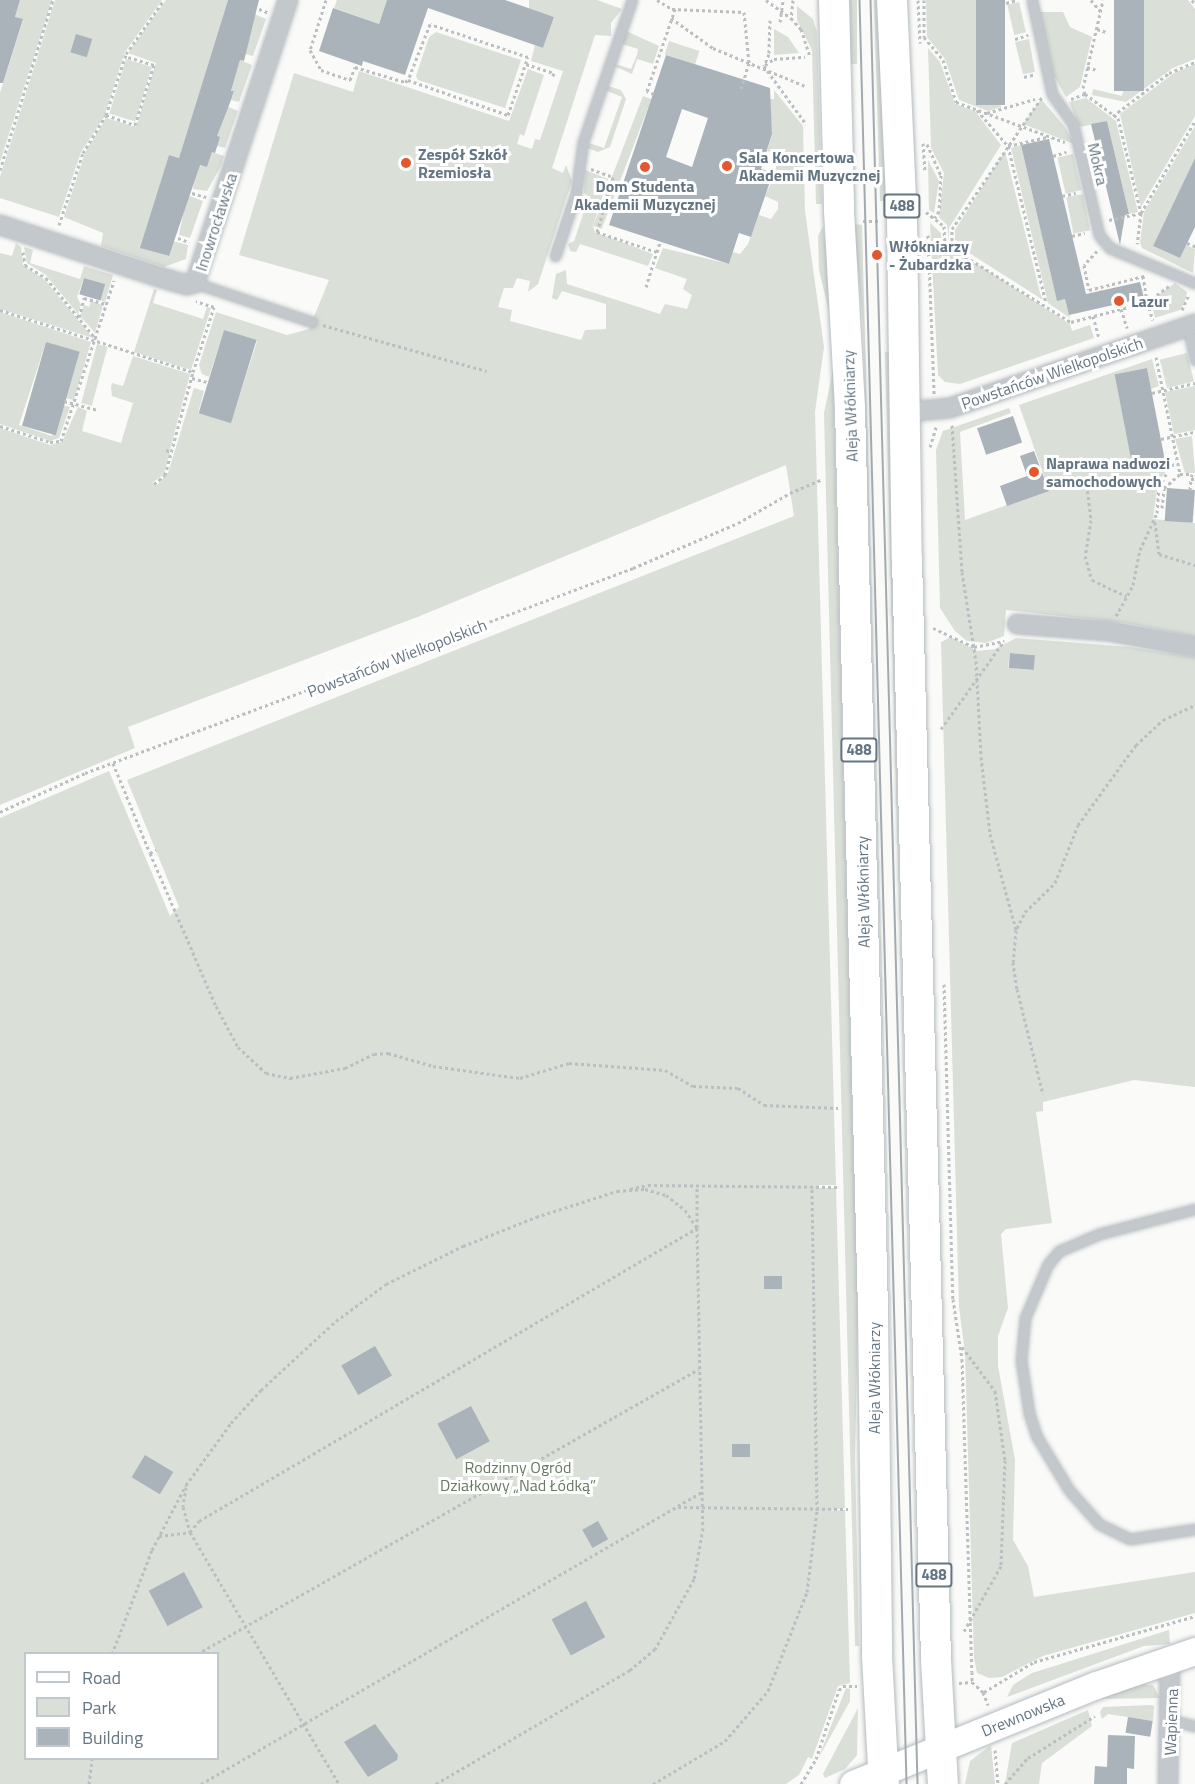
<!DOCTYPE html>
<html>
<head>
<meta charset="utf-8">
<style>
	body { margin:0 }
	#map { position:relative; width:1195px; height:1784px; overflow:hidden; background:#fafaf8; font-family:"Titillium Web",sans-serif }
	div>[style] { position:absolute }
	.green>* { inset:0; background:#dadfd7; transform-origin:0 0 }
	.building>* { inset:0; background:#aab3b9; transform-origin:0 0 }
	.path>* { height:3px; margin-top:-1.5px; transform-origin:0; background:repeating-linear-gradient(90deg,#bbbfc2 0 3px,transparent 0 6px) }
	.roads { filter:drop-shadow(0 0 2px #b3babf) drop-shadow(0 0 2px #b3babf) }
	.lane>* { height:9px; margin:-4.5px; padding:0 4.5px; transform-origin:4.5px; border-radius:4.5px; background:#c3c8cc }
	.street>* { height:18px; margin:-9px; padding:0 9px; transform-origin:9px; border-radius:9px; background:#c3c8cc }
	.secondary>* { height:27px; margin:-13.5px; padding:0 13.5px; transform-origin:13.5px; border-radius:13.5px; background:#fff }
	.primary>* { height:30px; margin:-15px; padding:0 15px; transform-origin:15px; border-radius:15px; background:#fff }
	.tram>* { height:1.5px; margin:-0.75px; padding:0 0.75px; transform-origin:0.75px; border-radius:0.75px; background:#a2aab0 }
	.dots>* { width:16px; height:16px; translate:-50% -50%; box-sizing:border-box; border:3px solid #fff; border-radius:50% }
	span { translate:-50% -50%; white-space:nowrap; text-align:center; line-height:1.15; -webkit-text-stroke:6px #fff; paint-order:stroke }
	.shield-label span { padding:2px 4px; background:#fff; border:2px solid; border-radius:4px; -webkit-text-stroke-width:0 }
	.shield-label { font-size:15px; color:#657683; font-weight:700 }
	.poi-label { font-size:16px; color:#657683; font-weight:700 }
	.left { translate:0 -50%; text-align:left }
	.street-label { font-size:16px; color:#657683 }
	.park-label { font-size:16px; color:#687a64 }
	.legend { position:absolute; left:24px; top:1652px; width:195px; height:108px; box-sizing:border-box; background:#fff; border:2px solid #c1c8cd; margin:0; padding:8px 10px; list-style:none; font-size:18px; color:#657683 }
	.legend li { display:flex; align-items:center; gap:12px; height:30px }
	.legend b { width:30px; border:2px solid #c1c8cd }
</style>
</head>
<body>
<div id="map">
	<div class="green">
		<div style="clip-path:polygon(20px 0,52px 0,0 162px,0 93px,23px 20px,15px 17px)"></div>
		<div style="clip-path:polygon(55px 0,162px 0,125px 52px,104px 117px,81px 152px,59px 217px,0 198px,0 177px)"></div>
		<div style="clip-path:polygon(166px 0,228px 0,179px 158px,169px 155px,141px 248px,168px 256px,173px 241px,188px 245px,186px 259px,164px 267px,101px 246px,103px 233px,64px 217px,85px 153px,106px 118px,136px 127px,156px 63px,128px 53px)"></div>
		<div style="clip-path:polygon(337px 0,387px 0,379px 24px,334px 8px)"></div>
		<div style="clip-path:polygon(evenodd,529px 0,597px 0,622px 9px,611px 23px,611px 36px,595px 35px,552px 168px,563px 173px,566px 165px,572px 181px,538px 284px,528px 292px,530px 281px,517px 278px,513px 288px,504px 288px,498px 307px,512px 310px,510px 321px,581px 340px,585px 330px,606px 329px,606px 304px,562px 291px,557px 300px,552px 298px,556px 274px,566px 270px,567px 284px,660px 314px,665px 304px,687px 309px,692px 295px,683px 289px,687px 279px,655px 268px,663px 248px,729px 264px,733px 252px,740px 254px,748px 244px,759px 215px,771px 219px,778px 209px,778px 202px,765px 196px,776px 172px,776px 153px,767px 151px,772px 134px,770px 99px,774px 99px,774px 90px,803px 126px,805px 211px,824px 347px,815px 412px,836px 1185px,819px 1185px,819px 1188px,836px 1188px,845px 1508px,826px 1511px,845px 1510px,850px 1683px,838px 1686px,812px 1759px,808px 1757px,799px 1775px,786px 1784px,0 1784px,0 818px,109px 771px,170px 916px,179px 907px,127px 780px,794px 516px,786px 465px,420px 616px,128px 727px,135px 748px,0 805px,0 428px,50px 445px,62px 442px,78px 407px,87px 411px,82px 431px,121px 443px,133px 403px,112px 396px,111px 387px,112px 383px,123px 386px,133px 356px,190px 374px,170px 450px,166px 451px,170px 452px,164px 474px,152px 483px,157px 485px,168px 473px,194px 388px,204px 391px,198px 413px,231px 423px,257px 341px,224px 330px,209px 377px,202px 374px,199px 365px,216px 312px,287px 335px,309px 329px,329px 280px,239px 255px,294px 73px,353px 92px,359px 71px,509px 121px,528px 69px,544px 75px,524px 136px,520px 134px,517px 144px,532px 149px,535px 139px,540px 140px,563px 71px,531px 61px,535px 45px,543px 48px,554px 17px,529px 9px,529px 0,26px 1654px,218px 1654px,218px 1758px,26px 1758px,26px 1654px)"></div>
		<div style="left:849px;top:0;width:8px;height:64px"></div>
		<div style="clip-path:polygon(874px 0,877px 0,886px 201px,880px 201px)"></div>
		<div style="clip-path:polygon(926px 0,976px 0,1001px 107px,988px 111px,959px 100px,945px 59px,927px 37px)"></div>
		<div style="clip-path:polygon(1144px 0,1188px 0,1195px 9px,1195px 59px,1173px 68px,1126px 102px,1092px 95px,1093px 89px,1122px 96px)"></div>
		<div style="left:1019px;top:2px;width:31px;height:12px;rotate:77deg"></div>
		<div style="clip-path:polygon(797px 6px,813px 19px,817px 32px,822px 204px,816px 204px,812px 50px,797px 20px)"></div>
		<div style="clip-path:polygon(1040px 12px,1063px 12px,1070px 27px,1092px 37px,1080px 87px,1066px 97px,1054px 76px)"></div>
		<div style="clip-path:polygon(254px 14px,266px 19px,253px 56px,245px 54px,248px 45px,245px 44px)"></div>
		<div style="clip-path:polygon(774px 29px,788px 37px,799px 53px,774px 55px)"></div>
		<div style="clip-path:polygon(626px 31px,659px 46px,653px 64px,637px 59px,632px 74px,616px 67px,615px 64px,631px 69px,637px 55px,638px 49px,622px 44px)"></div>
		<div style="clip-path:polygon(436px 32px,521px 60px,505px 108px,418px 80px,416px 76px,429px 37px)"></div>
		<div style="clip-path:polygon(1029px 39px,1035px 72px,1023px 74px,1015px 42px)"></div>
		<div style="left:669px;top:41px;width:32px;height:14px;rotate:18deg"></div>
		<div style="clip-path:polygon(928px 48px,940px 62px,955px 104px,975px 111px,1001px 145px,949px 228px,949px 241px,947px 225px,939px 217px,944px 173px,931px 148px)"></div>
		<div style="left:126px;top:59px;width:27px;height:57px;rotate:17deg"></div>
		<div style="clip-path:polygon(240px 60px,252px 65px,239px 102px,231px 100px,234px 92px,231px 91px)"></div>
		<div style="clip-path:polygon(1195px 64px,1195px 116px,1141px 207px,1120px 114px,1174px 73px)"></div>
		<div style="clip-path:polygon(608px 86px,621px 90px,626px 99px,610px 147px,598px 152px,587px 148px,589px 143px,604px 148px,622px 97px,607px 91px)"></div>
		<div style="left:643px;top:96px;width:9px;height:139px;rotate:21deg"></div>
		<div style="clip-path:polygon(1086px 98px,1116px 121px,1138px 212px,1129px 214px,1107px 121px,1080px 127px,1069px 102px)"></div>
		<div style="clip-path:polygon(1041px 99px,1065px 127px,1074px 144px,1023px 124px)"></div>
		<div style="clip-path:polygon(226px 106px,238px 111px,225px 148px,217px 146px,217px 136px)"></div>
		<div style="clip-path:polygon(1195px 126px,1195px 158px,1153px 246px,1180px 258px,1186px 245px,1195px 249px,1193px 273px,1142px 248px,1140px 243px,1144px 212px)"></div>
		<div style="clip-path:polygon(1021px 145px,1057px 300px,1065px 299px,1070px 318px,1048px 303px,1011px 148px)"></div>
		<div style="clip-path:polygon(1005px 151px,1040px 293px,1043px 300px,955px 244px,955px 230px)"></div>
		<div style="clip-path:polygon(212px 152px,224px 156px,221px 166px,207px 191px,193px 189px,197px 164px,207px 167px)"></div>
		<div style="left:1073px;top:154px;width:37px;height:16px;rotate:77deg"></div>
		<div style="clip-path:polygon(928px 160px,939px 181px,934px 213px,929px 210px)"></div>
		<div style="clip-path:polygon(585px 170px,608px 179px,593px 226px,595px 232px,653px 254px,648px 266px,580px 244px,576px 252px,570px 251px,568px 244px,574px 241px,589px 197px,584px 193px)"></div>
		<div style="left:1083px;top:194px;width:37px;height:17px;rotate:79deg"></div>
		<div style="clip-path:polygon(187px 195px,203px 201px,190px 238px,179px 235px)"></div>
		<div style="clip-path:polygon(930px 223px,941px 233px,942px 247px,951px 248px,983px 268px,1070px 324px,1072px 331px,1090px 325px,1094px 338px,960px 384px,945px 382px,938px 375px)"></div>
		<div style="clip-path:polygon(854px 224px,862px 225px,900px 1661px,863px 324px)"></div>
		<div style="clip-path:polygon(823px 226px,828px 258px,832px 324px,819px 270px,818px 236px)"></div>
		<div style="clip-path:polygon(16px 243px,21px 247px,23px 265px,45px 280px,93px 338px,0 309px,0 253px,12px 256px)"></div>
		<div style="clip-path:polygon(24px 247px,33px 250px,30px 263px,80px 279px,84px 266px,113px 275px,105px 302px,100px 300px,105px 284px,84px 278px,77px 297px,81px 305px,78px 314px,46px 275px,27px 263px)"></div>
		<div style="clip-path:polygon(1175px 283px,1187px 292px,1185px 301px,1180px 310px,1155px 318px,1151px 300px)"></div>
		<div style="clip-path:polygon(154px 289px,157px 290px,153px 303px,203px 319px,207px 307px,211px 308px,191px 370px,134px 352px)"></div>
		<div style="clip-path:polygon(91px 301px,103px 305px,95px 333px,80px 316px,84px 305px,89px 307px)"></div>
		<div style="clip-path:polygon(0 312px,91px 342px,74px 400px,65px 398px,79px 353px,46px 342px,19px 425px,52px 436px,62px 405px,70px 407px,59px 438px,50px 441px,0 424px)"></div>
		<div style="left:97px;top:344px;width:11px;height:61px;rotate:15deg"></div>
		<div style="clip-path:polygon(885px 352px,891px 352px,891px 537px,918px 1660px)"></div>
		<div style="left:1187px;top:353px;width:29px;height:28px;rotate:76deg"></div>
		<div style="clip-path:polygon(1152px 359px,1159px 386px,1151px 389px,1147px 368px,1115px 374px,1134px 471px,1168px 469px,1158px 482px,1153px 519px,1195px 523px,1195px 637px,1126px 623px,1006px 610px,1004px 636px,986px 643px,967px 641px,955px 631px,940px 608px,936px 450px,943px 431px,1009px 408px,1011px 413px,960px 432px,965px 520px,1049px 490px,1019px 405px)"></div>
		<div style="clip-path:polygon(833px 370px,858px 1319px,855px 1457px,859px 1646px,855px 1646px,824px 413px)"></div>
		<div style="clip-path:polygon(1195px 386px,1195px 430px,1174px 434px,1165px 392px)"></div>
		<div style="clip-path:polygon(1192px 436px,1195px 473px,1185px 473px,1175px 439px)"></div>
		<div style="clip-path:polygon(evenodd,951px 637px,977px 651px,995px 649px,1016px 638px,1130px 647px,1195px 657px,1195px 1087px,1134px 1080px,1043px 1102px,1043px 1111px,1036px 1112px,1052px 1223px,1006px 1229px,1001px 1234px,1008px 1308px,998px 1336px,998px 1366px,1015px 1460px,1013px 1540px,1028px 1566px,1034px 1597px,1195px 1572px,1195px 1613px,1043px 1656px,1002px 1677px,989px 1678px,977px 1673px,974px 1658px,965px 1353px,959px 1307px,941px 642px,951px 637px,1010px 653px,1034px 655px,1033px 670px,1008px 668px,1010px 653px)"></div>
		<div style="clip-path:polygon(1169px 1630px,1170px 1644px,1144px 1646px,1007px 1697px,1013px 1685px,1032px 1673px)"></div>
		<div style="clip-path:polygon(1140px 1684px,1153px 1685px,1160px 1698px,1100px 1699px)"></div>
		<div style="clip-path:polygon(846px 1688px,850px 1689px,850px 1701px,818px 1759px)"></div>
		<div style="clip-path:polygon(1151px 1705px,1154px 1706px,1153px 1721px,1108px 1714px,1102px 1719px,1100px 1712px,1103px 1707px)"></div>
		<div style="clip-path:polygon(858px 1708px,857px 1755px,845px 1769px,825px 1778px,823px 1774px)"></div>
		<div style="clip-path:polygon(1088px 1710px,1092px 1726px,1042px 1763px,1039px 1784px,1005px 1784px,1012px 1743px)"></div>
		<div style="clip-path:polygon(991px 1745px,995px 1784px,965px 1784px,970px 1761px)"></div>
	</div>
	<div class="building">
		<div style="clip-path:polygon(0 0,20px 0,15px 17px,23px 19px,3px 83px,0 83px)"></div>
		<div style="clip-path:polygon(228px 0,259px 0,244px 61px,240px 60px,231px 91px,234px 91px,231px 100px,217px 136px,220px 137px,215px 153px,212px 152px,207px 167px,200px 165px,169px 256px,140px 248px,169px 155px,179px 158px)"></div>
		<div style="clip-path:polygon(387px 0,505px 0,554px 17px,543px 48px,428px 8px,405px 75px,363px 61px,362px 66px,319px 51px,333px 8px,379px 24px)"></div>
		<div style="left:976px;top:0;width:29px;height:105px"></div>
		<div style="left:1114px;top:0;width:30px;height:91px"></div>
		<div style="left:76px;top:34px;width:17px;height:19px;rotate:17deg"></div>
		<div style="clip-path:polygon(evenodd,666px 55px,770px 88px,772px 134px,761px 169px,773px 173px,751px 237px,739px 233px,729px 264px,609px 225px,666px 55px,682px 109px,708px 118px,692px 167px,666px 157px,682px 109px)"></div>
		<div style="clip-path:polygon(1107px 121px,1129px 214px,1125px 215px,1120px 245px,1091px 124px)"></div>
		<div style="clip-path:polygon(1049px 139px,1086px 294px,1140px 282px,1144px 298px,1069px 315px,1065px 299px,1057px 301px,1021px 145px)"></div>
		<div style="clip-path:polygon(1195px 158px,1195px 227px,1180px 258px,1153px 246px)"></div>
		<div style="left:84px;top:278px;width:22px;height:17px;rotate:16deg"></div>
		<div style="left:224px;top:330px;width:34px;height:87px;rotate:17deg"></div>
		<div style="left:46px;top:342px;width:35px;height:87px;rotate:16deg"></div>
		<div style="left:1147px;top:368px;width:99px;height:33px;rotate:79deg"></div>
		<div style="left:1013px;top:416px;width:28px;height:38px;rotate:71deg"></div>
		<div style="clip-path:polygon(1034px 451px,1049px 491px,1007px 506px,1000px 486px,1027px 476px,1020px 456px)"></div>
		<div style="left:1167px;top:488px;width:28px;height:33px;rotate:4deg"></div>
		<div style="left:1010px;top:653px;width:25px;height:15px;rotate:5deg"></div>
		<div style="left:764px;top:1276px;width:18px;height:13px"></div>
		<div style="left:375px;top:1346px;width:34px;height:39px;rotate:60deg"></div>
		<div style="left:471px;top:1406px;width:40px;height:38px;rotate:62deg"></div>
		<div style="left:732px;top:1444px;width:18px;height:13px"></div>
		<div style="left:145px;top:1455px;width:33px;height:26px;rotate:31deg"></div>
		<div style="left:598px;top:1521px;width:21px;height:18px;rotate:61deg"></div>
		<div style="left:184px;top:1572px;width:40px;height:40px;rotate:62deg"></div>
		<div style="left:586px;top:1601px;width:41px;height:39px;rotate:62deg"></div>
		<div style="left:1128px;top:1717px;width:25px;height:16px;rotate:9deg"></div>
		<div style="clip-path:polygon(375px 1724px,398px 1755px,397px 1760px,368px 1777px,344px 1742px)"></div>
		<div style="clip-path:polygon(1108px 1735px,1135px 1736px,1134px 1769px,1127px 1768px,1127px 1784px,1094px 1784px,1095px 1766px,1107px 1767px)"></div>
	</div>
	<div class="path">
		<div style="left:326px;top:0;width:52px;rotate:107.7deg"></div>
		<div style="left:310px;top:50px;width:23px;rotate:61deg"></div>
		<div style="left:321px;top:70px;width:31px;rotate:19deg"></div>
		<div style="left:350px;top:80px;width:14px;rotate:-69deg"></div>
		<div style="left:355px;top:67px;width:52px;rotate:16.7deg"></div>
		<div style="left:405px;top:82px;width:4px;rotate:-34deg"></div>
		<div style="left:408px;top:80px;width:106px;rotate:19.3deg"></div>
		<div style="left:508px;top:115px;width:61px;rotate:-71deg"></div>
		<div style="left:528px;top:57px;width:103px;rotate:-161.4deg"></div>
		<div style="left:430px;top:24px;width:60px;rotate:111.4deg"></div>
		<div style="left:657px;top:0;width:17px;rotate:31deg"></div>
		<div style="left:672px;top:9px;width:72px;rotate:2.4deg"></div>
		<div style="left:744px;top:12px;width:51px;rotate:84.4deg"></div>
		<div style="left:749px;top:63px;width:27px;rotate:107deg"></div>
		<div style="left:766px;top:0;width:31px;rotate:36deg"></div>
		<div style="left:793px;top:0;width:18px;rotate:96deg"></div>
		<div style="left:791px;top:18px;width:15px;rotate:48deg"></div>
		<div style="left:801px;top:29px;width:28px;rotate:72deg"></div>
		<div style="left:918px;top:0;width:43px;rotate:87.3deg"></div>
		<div style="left:924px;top:0;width:37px;rotate:90deg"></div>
		<div style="left:924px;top:37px;width:30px;rotate:50deg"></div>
		<div style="left:943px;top:60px;width:44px;rotate:72.8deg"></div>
		<div style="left:956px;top:102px;width:116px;rotate:20.2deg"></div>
		<div style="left:1091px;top:0;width:16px;rotate:50deg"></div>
		<div style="left:1192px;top:0;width:5px;rotate:53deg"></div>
		<div style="left:1006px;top:3px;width:11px;rotate:-15deg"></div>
		<div style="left:259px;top:9px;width:9px;rotate:21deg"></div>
		<div style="left:671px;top:18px;width:52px;rotate:35.5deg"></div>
		<div style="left:713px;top:48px;width:100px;rotate:22.4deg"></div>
		<div style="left:770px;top:20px;width:34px;rotate:92deg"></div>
		<div style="left:769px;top:54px;width:13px;rotate:113deg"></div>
		<div style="left:764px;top:66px;width:72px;rotate:54.1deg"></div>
		<div style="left:780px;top:22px;width:22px;rotate:-82deg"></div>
		<div style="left:1097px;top:29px;width:9px;rotate:18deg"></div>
		<div style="left:1015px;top:39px;width:14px;rotate:-17deg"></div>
		<div style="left:526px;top:64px;width:29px;rotate:18deg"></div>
		<div style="left:554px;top:73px;width:5px;rotate:112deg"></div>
		<div style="left:765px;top:65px;width:11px;rotate:-34deg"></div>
		<div style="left:774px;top:59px;width:31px;rotate:-4deg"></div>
		<div style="left:1087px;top:67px;width:10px;rotate:17deg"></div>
		<div style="left:1024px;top:77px;width:12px;rotate:-14deg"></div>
		<div style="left:654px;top:94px;width:8px;rotate:-157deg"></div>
		<div style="left:647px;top:91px;width:87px;rotate:-71.1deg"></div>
		<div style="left:1085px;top:94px;width:6px;rotate:-108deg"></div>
		<div style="left:1083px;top:88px;width:90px;rotate:-77.2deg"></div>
		<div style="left:1071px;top:99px;width:15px;rotate:-20deg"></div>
		<div style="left:1085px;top:94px;width:41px;rotate:36deg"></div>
		<div style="left:1118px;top:118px;width:98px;rotate:76.4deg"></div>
		<div style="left:1141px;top:213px;width:31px;rotate:97deg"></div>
		<div style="left:977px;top:110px;width:48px;rotate:49.3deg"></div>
		<div style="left:1008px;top:146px;width:162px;rotate:76.4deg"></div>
		<div style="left:987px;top:113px;width:50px;rotate:-16.3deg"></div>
		<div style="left:106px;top:115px;width:31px;rotate:19deg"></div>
		<div style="left:135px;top:125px;width:63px;rotate:-72.4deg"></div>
		<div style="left:154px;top:65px;width:30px;rotate:-163deg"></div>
		<div style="left:1113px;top:116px;width:71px;rotate:-37.5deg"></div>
		<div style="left:1169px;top:73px;width:28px;rotate:-23deg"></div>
		<div style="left:923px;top:143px;width:29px;rotate:86deg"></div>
		<div style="left:927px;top:144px;width:34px;rotate:66deg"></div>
		<div style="left:941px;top:175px;width:36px;rotate:93deg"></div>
		<div style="left:939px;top:211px;width:8px;rotate:120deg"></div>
		<div style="left:1008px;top:146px;width:40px;rotate:-13deg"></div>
		<div style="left:1053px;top:156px;width:14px;rotate:-17deg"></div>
		<div style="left:591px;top:169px;width:23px;rotate:20deg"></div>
		<div style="left:613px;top:177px;width:57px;rotate:106.2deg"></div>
		<div style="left:597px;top:232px;width:63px;rotate:18.4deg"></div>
		<div style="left:657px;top:252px;width:10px;rotate:-73deg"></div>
		<div style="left:0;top:170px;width:178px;rotate:-72.7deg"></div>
		<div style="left:192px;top:193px;width:15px;rotate:16deg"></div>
		<div style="left:1062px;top:196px;width:14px;rotate:-12deg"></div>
		<div style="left:926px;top:212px;width:23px;rotate:38deg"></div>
		<div style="left:944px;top:226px;width:18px;rotate:87deg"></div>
		<div style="left:945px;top:244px;width:148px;rotate:31.8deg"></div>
		<div style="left:1071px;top:322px;width:79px;rotate:-14.7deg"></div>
		<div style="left:1147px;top:302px;width:19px;rotate:72deg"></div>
		<div style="left:1109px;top:220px;width:33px;rotate:-12deg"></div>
		<div style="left:1141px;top:213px;width:107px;rotate:-59.6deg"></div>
		<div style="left:863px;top:221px;width:17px"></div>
		<div style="left:59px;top:225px;width:76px;rotate:-71.6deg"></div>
		<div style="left:83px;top:153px;width:44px;rotate:-58.8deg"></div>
		<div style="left:106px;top:115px;width:64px;rotate:-71.8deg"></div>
		<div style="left:126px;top:54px;width:66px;rotate:-54.9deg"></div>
		<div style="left:928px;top:235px;width:159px;rotate:87.8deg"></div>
		<div style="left:1072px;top:236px;width:13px;rotate:-13deg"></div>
		<div style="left:178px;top:238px;width:12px;rotate:20deg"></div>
		<div style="left:1187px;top:243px;width:9px;rotate:21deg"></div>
		<div style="left:952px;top:246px;width:17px;rotate:-90deg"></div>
		<div style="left:952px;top:229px;width:160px;rotate:-55.7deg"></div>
		<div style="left:1097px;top:251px;width:19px;rotate:133deg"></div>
		<div style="left:1084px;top:265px;width:25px;rotate:79deg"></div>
		<div style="left:1089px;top:290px;width:57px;rotate:-14.3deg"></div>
		<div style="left:23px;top:252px;width:13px;rotate:81deg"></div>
		<div style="left:25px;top:265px;width:25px;rotate:32deg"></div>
		<div style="left:46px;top:278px;width:79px;rotate:50.7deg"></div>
		<div style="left:1143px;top:276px;width:26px;rotate:81deg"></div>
		<div style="left:1147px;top:302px;width:27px;rotate:-36deg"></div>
		<div style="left:646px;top:287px;width:37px;rotate:-73deg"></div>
		<div style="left:1121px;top:309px;width:20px;rotate:72deg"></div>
		<div style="left:0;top:310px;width:203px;rotate:17.8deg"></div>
		<div style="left:193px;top:372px;width:68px;rotate:-72.1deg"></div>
		<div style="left:214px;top:307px;width:19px;rotate:-162deg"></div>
		<div style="left:1182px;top:310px;width:17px;rotate:-66deg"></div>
		<div style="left:1093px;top:316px;width:23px;rotate:75deg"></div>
		<div style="left:79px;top:317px;width:20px;rotate:-75deg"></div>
		<div style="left:84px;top:298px;width:24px;rotate:15deg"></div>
		<div style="left:323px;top:325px;width:170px;rotate:15.7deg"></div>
		<div style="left:1156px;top:357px;width:119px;rotate:78.4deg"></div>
		<div style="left:1180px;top:474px;width:12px"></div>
		<div style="left:1192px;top:474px;width:5px;rotate:101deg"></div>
		<div style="left:1191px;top:479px;width:4px"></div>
		<div style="left:192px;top:378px;width:16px;rotate:15deg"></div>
		<div style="left:1152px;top:393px;width:44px;rotate:-13.1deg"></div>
		<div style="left:64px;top:401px;width:34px;rotate:15deg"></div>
		<div style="left:952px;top:425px;width:147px;rotate:86.1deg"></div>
		<div style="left:962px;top:572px;width:90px;rotate:81.1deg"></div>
		<div style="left:976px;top:661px;width:96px;rotate:87deg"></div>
		<div style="left:981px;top:757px;width:78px;rotate:83.3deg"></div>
		<div style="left:990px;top:834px;width:99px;rotate:74.8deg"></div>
		<div style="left:1016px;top:930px;width:32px;rotate:95deg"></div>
		<div style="left:1013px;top:962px;width:27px;rotate:82deg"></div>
		<div style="left:1017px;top:989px;width:108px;rotate:76.1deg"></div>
		<div style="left:0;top:426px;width:52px;rotate:17.7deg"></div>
		<div style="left:50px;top:442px;width:11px;rotate:-5deg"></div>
		<div style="left:61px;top:441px;width:169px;rotate:-71.7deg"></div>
		<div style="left:1161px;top:439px;width:35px;rotate:-12deg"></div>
		<div style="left:930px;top:447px;width:21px;rotate:-73deg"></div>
		<div style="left:166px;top:450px;width:6px;rotate:18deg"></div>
		<div style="left:1086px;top:479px;width:41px;rotate:83deg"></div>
		<div style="left:1091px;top:520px;width:36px;rotate:99deg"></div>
		<div style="left:1085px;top:556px;width:25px;rotate:74deg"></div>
		<div style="left:1092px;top:580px;width:38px;rotate:25deg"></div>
		<div style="left:154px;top:484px;width:14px;rotate:-39deg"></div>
		<div style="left:165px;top:475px;width:107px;rotate:-74.8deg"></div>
		<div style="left:1190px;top:490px;width:11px;rotate:-85deg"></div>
		<div style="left:1162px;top:508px;width:20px;rotate:-84deg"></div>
		<div style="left:1164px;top:488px;width:21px;rotate:-41deg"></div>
		<div style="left:1155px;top:522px;width:32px;rotate:83deg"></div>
		<div style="left:1159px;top:554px;width:38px;rotate:17deg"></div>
		<div style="left:1116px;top:616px;width:35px;rotate:-61deg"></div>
		<div style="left:1133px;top:585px;width:36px;rotate:-79deg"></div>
		<div style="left:1140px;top:550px;width:41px;rotate:-65.3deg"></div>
		<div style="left:1157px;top:513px;width:26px;rotate:-86deg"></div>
		<div style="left:1159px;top:487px;width:25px;rotate:-61deg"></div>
		<div style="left:1171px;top:465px;width:6px;rotate:-9deg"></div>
		<div style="left:933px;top:628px;width:45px;rotate:24.9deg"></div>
		<div style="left:974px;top:647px;width:31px;rotate:-11deg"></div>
		<div style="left:941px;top:729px;width:108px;rotate:-54.4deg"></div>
		<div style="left:113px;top:763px;width:97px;rotate:67.7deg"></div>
		<div style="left:150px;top:853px;width:7px;rotate:-27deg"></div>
		<div style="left:0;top:812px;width:94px;rotate:-24.6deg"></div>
		<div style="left:85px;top:773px;width:585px;rotate:-20.51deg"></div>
		<div style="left:633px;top:568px;width:114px;rotate:-23.2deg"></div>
		<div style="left:738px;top:523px;width:60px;rotate:-30deg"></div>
		<div style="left:790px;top:493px;width:34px;rotate:-23deg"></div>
		<div style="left:150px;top:853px;width:167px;rotate:66.7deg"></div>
		<div style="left:216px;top:1006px;width:47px;rotate:61.8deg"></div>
		<div style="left:238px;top:1047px;width:38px;rotate:43deg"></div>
		<div style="left:266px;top:1073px;width:25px;rotate:12deg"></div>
		<div style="left:290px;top:1078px;width:56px;rotate:-10.3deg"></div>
		<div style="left:345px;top:1068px;width:32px;rotate:-26deg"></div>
		<div style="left:374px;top:1054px;width:14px;rotate:-4deg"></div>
		<div style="left:388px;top:1053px;width:47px;rotate:16.1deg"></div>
		<div style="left:433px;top:1066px;width:88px;rotate:7.9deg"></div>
		<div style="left:520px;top:1078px;width:51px;rotate:-17deg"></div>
		<div style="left:569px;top:1063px;width:96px;rotate:4.2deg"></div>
		<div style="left:665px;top:1070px;width:32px;rotate:30deg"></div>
		<div style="left:693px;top:1086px;width:45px;rotate:2.5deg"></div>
		<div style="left:738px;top:1088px;width:31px;rotate:33deg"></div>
		<div style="left:764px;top:1105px;width:74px;rotate:2.3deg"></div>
		<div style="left:1017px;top:928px;width:18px;rotate:-63deg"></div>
		<div style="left:1025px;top:912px;width:42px;rotate:-44deg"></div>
		<div style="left:1055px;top:883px;width:62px;rotate:-68.4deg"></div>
		<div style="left:1078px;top:825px;width:99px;rotate:-54.1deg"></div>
		<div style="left:1136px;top:745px;width:37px;rotate:-43deg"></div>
		<div style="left:1163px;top:720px;width:35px;rotate:-25deg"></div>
		<div style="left:944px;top:984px;width:315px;rotate:88.4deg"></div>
		<div style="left:953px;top:1299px;width:61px;rotate:81.5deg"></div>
		<div style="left:962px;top:1359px;width:313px;rotate:88.2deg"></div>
		<div style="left:972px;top:1672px;width:10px;rotate:90deg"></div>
		<div style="left:972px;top:1682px;width:15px;rotate:42deg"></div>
		<div style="left:983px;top:1692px;width:14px;rotate:69deg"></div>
		<div style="left:630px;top:1189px;width:18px;rotate:-13deg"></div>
		<div style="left:648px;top:1185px;width:192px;rotate:0.6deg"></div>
		<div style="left:962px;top:1347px;width:55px;rotate:53.1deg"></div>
		<div style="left:995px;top:1391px;width:70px;rotate:81.8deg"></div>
		<div style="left:1005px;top:1460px;width:106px;rotate:92.2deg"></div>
		<div style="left:1001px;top:1566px;width:75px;rotate:119.6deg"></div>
		<div style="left:186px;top:1487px;width:20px;rotate:99deg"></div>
		<div style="left:183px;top:1507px;width:26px;rotate:74deg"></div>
		<div style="left:190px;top:1532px;width:293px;rotate:59.4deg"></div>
		<div style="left:678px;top:1507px;width:170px;rotate:0.7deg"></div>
		<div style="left:159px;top:1536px;width:31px;rotate:-7deg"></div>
		<div style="left:190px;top:1532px;width:14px;rotate:-51deg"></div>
		<div style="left:199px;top:1521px;width:578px;rotate:-30.47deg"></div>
		<div style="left:697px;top:1228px;width:43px;rotate:-90deg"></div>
		<div style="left:112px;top:1654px;width:111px;rotate:-69deg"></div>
		<div style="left:152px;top:1550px;width:73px;rotate:-62.4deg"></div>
		<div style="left:186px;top:1485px;width:77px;rotate:-54deg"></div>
		<div style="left:231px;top:1423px;width:45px;rotate:-47.7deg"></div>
		<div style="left:261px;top:1390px;width:102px;rotate:-42.6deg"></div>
		<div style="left:336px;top:1321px;width:62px;rotate:-36.5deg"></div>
		<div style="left:386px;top:1284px;width:86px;rotate:-26.3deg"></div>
		<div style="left:463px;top:1246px;width:79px;rotate:-21.7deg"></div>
		<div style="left:536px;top:1217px;width:85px;rotate:-17.8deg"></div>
		<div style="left:617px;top:1191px;width:28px;rotate:-4deg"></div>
		<div style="left:645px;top:1189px;width:22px;rotate:16deg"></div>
		<div style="left:666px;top:1195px;width:24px;rotate:38deg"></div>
		<div style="left:685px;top:1210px;width:22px;rotate:56deg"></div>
		<div style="left:697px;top:1228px;width:300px;rotate:88.9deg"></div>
		<div style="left:703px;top:1528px;width:52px;rotate:100deg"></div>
		<div style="left:694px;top:1579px;width:80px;rotate:119.1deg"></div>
		<div style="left:655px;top:1649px;width:33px;rotate:140deg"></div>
		<div style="left:630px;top:1670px;width:225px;rotate:149.6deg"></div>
		<div style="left:197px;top:1654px;width:577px;rotate:-29.58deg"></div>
		<div style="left:959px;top:1683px;width:13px;rotate:-4deg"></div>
		<div style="left:984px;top:1692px;width:58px;rotate:-31deg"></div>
		<div style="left:1034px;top:1662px;width:167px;rotate:-15.9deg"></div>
		<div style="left:995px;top:1750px;width:34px;rotate:85deg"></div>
		<div style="left:89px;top:1784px;width:26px;rotate:-83deg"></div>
		<div style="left:201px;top:1784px;width:580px;rotate:-30.24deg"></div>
		<div style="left:653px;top:1784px;width:84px;rotate:-30.8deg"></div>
		<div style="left:725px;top:1741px;width:66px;rotate:-49.3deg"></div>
		<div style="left:768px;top:1691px;width:106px;rotate:-68.5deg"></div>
		<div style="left:807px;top:1592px;width:83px;rotate:-83deg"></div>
		<div style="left:817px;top:1510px;width:323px;rotate:-90.9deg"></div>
		<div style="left:801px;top:1784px;width:29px;rotate:-59deg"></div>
		<div style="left:816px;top:1759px;width:73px;rotate:-71.6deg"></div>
		<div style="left:839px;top:1690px;width:6px;rotate:-45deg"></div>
		<div style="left:843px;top:1686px;width:14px"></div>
		<div style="left:1005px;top:1784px;width:35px;rotate:-49deg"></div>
		<div style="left:1028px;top:1758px;width:79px;rotate:-32.1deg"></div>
	</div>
	<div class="roads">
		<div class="lane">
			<div style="left:1032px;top:0;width:96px;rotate:78deg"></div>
			<div style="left:1052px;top:94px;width:37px;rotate:55deg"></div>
			<div style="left:1073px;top:124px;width:114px;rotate:76.8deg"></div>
			<div style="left:1099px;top:235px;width:17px;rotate:50deg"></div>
			<div style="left:1110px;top:248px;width:92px;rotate:22.4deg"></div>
			<div style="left:555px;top:256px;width:66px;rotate:-71.6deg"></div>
			<div style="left:576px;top:193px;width:51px;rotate:-82.2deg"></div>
			<div style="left:583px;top:142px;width:150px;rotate:-71deg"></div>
			<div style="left:195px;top:283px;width:123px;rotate:18.4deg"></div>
			<div style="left:1188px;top:327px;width:34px;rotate:78deg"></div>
			<div style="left:1195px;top:1209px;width:99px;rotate:165.4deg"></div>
			<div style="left:1099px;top:1234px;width:43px;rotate:157deg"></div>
			<div style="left:1059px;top:1251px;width:17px;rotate:130deg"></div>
			<div style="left:1048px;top:1264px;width:59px;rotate:113.1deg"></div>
			<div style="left:1025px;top:1318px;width:42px;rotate:95.4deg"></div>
			<div style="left:1021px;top:1360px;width:54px;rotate:81.4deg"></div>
			<div style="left:1029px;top:1413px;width:25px;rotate:72deg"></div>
			<div style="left:1037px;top:1437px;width:62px;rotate:58.9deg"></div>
			<div style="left:1069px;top:1490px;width:45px;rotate:48.6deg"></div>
			<div style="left:1099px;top:1524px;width:34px;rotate:26deg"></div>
			<div style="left:1130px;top:1539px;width:66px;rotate:-8.7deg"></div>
			<div style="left:1171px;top:1720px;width:25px;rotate:14deg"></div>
		</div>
		<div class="street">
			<div style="left:0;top:225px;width:167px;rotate:18.1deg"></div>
			<div style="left:159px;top:277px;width:29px;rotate:16deg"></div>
			<div style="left:187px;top:285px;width:8px;rotate:-14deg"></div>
			<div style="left:195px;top:283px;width:298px;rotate:-71.8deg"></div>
			<div style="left:907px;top:412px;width:43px;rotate:-5.3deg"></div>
			<div style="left:950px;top:408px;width:259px;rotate:-18.9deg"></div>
			<div style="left:1017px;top:624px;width:91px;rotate:4.4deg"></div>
			<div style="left:1108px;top:631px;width:88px;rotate:10.4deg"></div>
			<div style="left:1168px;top:1784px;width:125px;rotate:-89.1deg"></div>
		</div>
		<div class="secondary">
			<div style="left:853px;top:1784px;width:262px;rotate:-22.2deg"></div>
			<div style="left:1096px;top:1685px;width:105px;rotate:-19deg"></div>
		</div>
		<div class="primary">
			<div style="left:834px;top:0;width:211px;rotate:88.6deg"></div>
			<div style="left:839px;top:211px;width:197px;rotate:86.8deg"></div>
			<div style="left:850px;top:408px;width:904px;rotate:88.54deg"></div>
			<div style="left:873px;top:1312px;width:344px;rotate:89.3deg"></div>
			<div style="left:877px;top:1656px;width:128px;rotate:86.9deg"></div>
			<div style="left:892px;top:0;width:221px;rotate:87.4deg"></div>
			<div style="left:902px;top:221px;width:338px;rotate:89.2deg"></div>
			<div style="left:907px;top:559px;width:1101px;rotate:88.49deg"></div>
			<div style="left:936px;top:1660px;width:124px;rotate:86.8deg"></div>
		</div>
	</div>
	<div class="tram">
		<div style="left:860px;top:0;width:1785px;rotate:88.49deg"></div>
		<div style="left:871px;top:0;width:1785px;rotate:88.49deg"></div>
	</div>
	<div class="dots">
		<div style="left:406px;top:163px;background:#e4572e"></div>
		<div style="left:727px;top:166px;background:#e4572e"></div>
		<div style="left:645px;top:167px;background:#e4572e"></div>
		<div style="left:877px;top:255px;background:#e4572e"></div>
		<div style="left:1119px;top:301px;background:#e4572e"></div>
		<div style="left:1034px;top:472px;background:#e4572e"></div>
	</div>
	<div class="shield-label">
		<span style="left:902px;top:206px">488</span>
		<span style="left:859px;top:750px">488</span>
		<span style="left:934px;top:1575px">488</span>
	</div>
	<div class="poi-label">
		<span class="left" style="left:418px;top:163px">Zespół Szkół<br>Rzemiosła</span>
		<span class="left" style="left:739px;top:166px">Sala Koncertowa<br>Akademii Muzycznej</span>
		<span style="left:645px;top:195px">Dom Studenta<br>Akademii Muzycznej</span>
		<span class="left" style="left:889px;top:255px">Włókniarzy<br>- Żubardzka</span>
		<span class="left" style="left:1131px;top:301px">Lazur</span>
		<span class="left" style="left:1046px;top:472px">Naprawa nadwozi<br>samochodowych</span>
	</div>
	<div class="street-label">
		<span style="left:1098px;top:164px;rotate:77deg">Mokra</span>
		<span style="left:216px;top:222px;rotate:-72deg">Inowrocławska</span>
		<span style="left:1052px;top:373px;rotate:-19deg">Powstańców Wielkopolskich</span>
		<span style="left:850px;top:406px;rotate:-92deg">Aleja Włókniarzy</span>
		<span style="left:397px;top:658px;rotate:-21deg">Powstańców Wielkopolskich</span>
		<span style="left:863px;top:892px;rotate:-91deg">Aleja Włókniarzy</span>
		<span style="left:874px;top:1378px;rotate:-90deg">Aleja Włókniarzy</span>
		<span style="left:1023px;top:1715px;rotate:-22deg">Drewnowska</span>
		<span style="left:1171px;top:1722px;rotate:-88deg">Wapienna</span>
	</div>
	<div class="park-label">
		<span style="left:518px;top:1476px">Rodzinny Ogród<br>Działkowy „Nad Łódką”</span>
	</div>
	<ul class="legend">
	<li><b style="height:8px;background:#fff"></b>Road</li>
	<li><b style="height:16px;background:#dadfd7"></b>Park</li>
	<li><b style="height:16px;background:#aab3b9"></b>Building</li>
	</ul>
</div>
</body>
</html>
